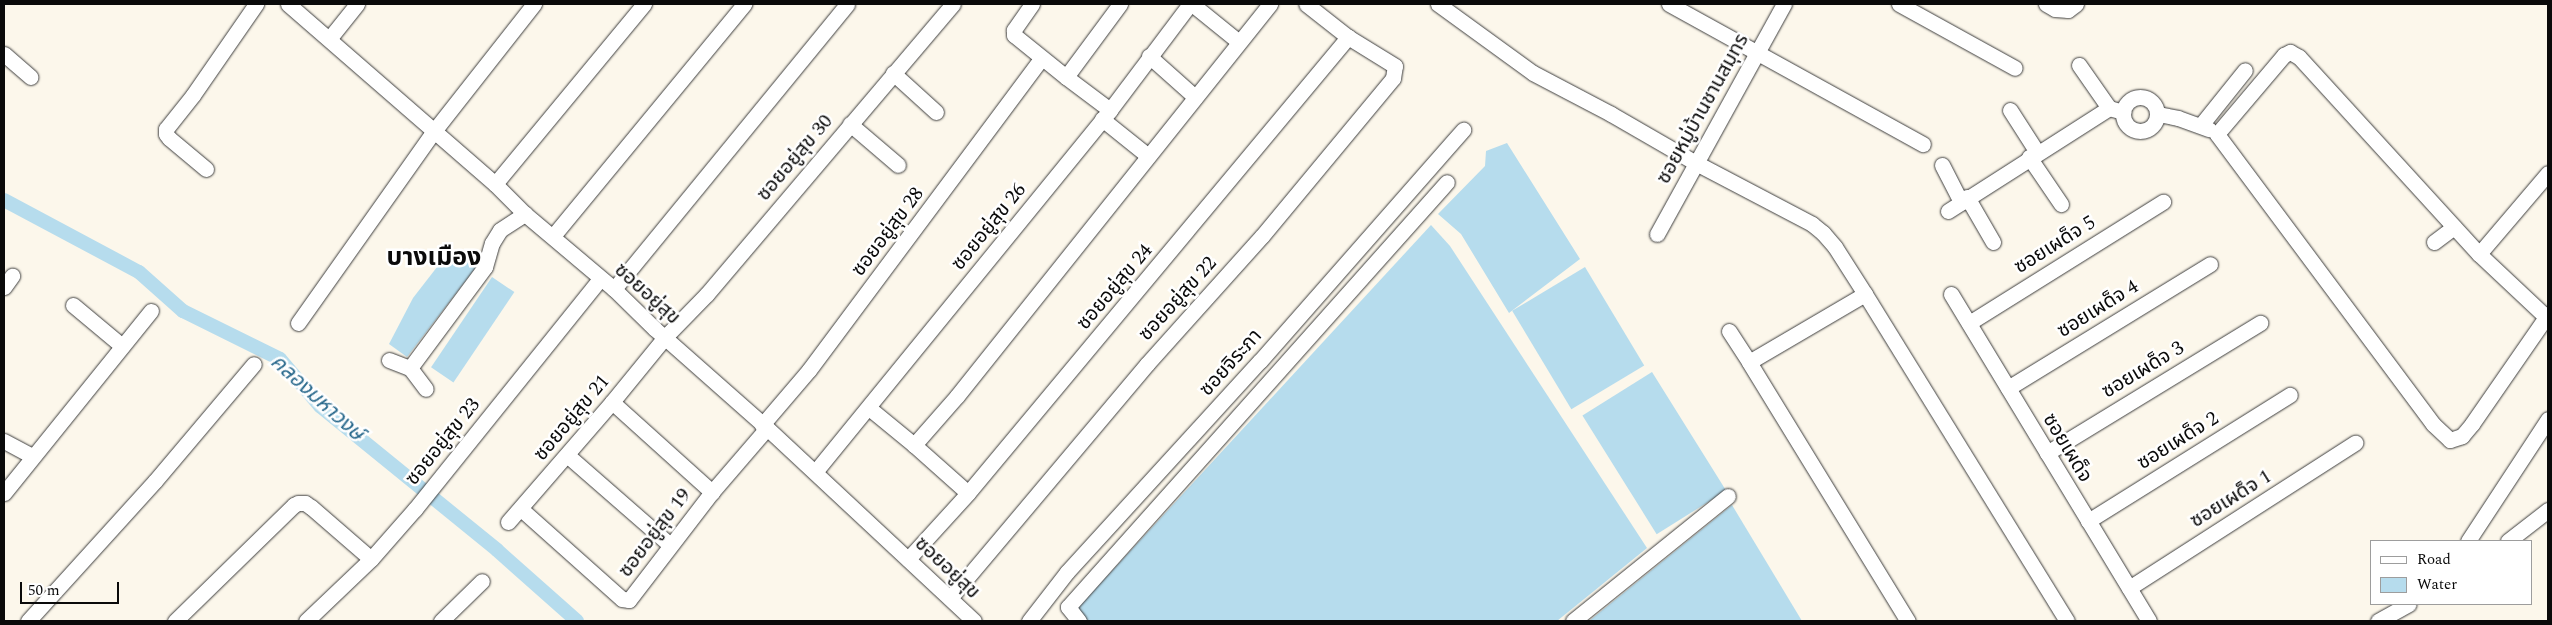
<!DOCTYPE html>
<html>
<head>
<meta charset="utf-8">
<style>
	body { margin:0 }
	#map { position:relative; width:2552px; height:625px; overflow:hidden; background:#fcf7eb; font-family:Spectral,"Noto Sans Thai",serif }
	div>[style] { position:absolute }
	.water>* { inset:0; background:#b6dced; transform-origin:0 0 }
	.canal>* { height:14px; margin:-7px; padding:0 7px; transform-origin:7px; border-radius:7px; background:#b6dced }
	.roads { filter:drop-shadow(0 0 1px #3d3d3d) drop-shadow(0 0 1px #3d3d3d) }
	.minor>* { height:15px; margin:-7.5px; padding:0 7.5px; transform-origin:7.5px; border-radius:7.5px; background:#fff }
	.minor>.ring { margin:-7.5px; padding:0; box-sizing:content-box; background:none; border:15px solid #fff; border-radius:50% }
	span { translate:-50% -50%; white-space:nowrap; text-align:center; line-height:1.15; -webkit-text-stroke:5px #fff; paint-order:stroke }
	.street-label { font-size:20px; color:#0a0a0a }
	.water-label { font-size:21px; color:#25668a; font-style:italic }
	.district-label { font-size:25px; color:#0a0a0a; font-weight:700 }
	.frame { position:absolute; inset:0; border:5px solid #0a0a0a; pointer-events:none }
	.legend { position:absolute; left:2370px; top:540px; width:162px; height:65px; box-sizing:border-box; background:#fff; border:1px solid #9d9d9d; margin:0; padding:6px 9px; list-style:none; font-size:15px; color:#0a0a0a }
	.legend li { display:flex; align-items:center; gap:10px; height:25px }
	.legend b { width:25px; border:1px solid #9d9d9d }
	.scale { position:absolute; left:20px; top:582px; width:99px; height:22px; box-sizing:border-box; border:2px solid #0a0a0a; border-top:0; padding-left:6px; font-size:15px; line-height:18px; white-space:nowrap; color:#0a0a0a; -webkit-text-stroke:4px #fff; paint-order:stroke }
</style>
</head>
<body>
<div id="map">
	<div class="water">
		<div style="clip-path:polygon(1507px 143px,1580px 259px,1509px 313px,1461px 234px,1438px 214px,1485px 166px,1486px 151px)"></div>
		<div style="clip-path:polygon(1431px 225px,1450px 246px,1647px 548px,1557px 621px,1079px 621px,1073px 613px)"></div>
		<div style="clip-path:polygon(451px 249px,477px 266px,407px 357px,389px 344px,413px 298px)"></div>
		<div style="left:1585px;top:267px;width:115px;height:85px;rotate:59deg"></div>
		<div style="left:492px;top:277px;width:27px;height:109px;rotate:34deg"></div>
		<div style="left:1652px;top:372px;width:140px;height:82px;rotate:58deg"></div>
		<div style="clip-path:polygon(1732px 505px,1802px 621px,1589px 621px)"></div>
	</div>
	<div class="canal">
		<div style="left:4px;top:200px;width:153px;rotate:28.1deg"></div>
		<div style="left:139px;top:272px;width:59px;rotate:41.6deg"></div>
		<div style="left:183px;top:311px;width:108px;rotate:26.3deg"></div>
		<div style="left:280px;top:359px;width:62px;rotate:49.6deg"></div>
		<div style="left:320px;top:406px;width:228px;rotate:39.1deg"></div>
		<div style="left:497px;top:550px;width:107px;rotate:41.6deg"></div>
	</div>
	<div class="roads">
		<div class="minor">
			<div style="left:288px;top:4px;width:274px;rotate:41deg"></div>
			<div style="left:495px;top:184px;width:42px;rotate:45deg"></div>
			<div style="left:525px;top:214px;width:116px;rotate:40.1deg"></div>
			<div style="left:614px;top:289px;width:57px;rotate:44.3deg"></div>
			<div style="left:655px;top:329px;width:149px;rotate:41.5deg"></div>
			<div style="left:767px;top:428px;width:283px;rotate:43deg"></div>
			<div style="left:1032px;top:4px;width:32px;rotate:125deg"></div>
			<div style="left:1014px;top:30px;width:5px;rotate:90deg"></div>
			<div style="left:1014px;top:35px;width:67px;rotate:38.9deg"></div>
			<div style="left:1066px;top:77px;width:91px;rotate:-53.5deg"></div>
			<div style="left:1192px;top:4px;width:60px;rotate:39deg"></div>
			<div style="left:1438px;top:4px;width:117px;rotate:36deg"></div>
			<div style="left:1533px;top:73px;width:88px;rotate:27.7deg"></div>
			<div style="left:1611px;top:114px;width:98px;rotate:30deg"></div>
			<div style="left:1696px;top:163px;width:131px;rotate:27.7deg"></div>
			<div style="left:1812px;top:224px;width:14px;rotate:39deg"></div>
			<div style="left:1823px;top:233px;width:18px;rotate:49deg"></div>
			<div style="left:1835px;top:247px;width:56px;rotate:57.4deg"></div>
			<div style="left:1865px;top:294px;width:384px;rotate:58.3deg"></div>
			<div style="left:1669px;top:4px;width:290px;rotate:28.9deg"></div>
			<div style="left:1899px;top:4px;width:132px;rotate:28.9deg"></div>
			<div style="left:2046px;top:4px;width:10px;rotate:29deg"></div>
			<div style="left:2055px;top:9px;width:13px;rotate:4deg"></div>
			<div style="left:2068px;top:10px;width:10px;rotate:-37deg"></div>
			<div style="left:329px;top:39px;width:45px;rotate:-51.3deg"></div>
			<div style="left:4px;top:54px;width:35px;rotate:41deg"></div>
			<div style="left:1149px;top:56px;width:62px;rotate:41.7deg"></div>
			<div style="left:2079px;top:65px;width:52px;rotate:55.1deg"></div>
			<div style="left:893px;top:73px;width:58px;rotate:42.2deg"></div>
			<div style="left:1066px;top:77px;width:55px;rotate:36.9deg"></div>
			<div class="ring" style="left:2123px;top:97px;width:19px;height:19px"></div>
			<div style="left:2010px;top:110px;width:50px;rotate:57.3deg"></div>
			<div style="left:2158px;top:114px;width:20px;rotate:11deg"></div>
			<div style="left:2178px;top:118px;width:33px;rotate:20deg"></div>
			<div style="left:1102px;top:119px;width:59px;rotate:38.8deg"></div>
			<div style="left:850px;top:124px;width:63px;rotate:40.5deg"></div>
			<div style="left:2201px;top:125px;width:70px;rotate:-51.3deg"></div>
			<div style="left:2029px;top:157px;width:57px;rotate:55.8deg"></div>
			<div style="left:1942px;top:165px;width:42px;rotate:62.8deg"></div>
			<div style="left:206px;top:169px;width:48px;rotate:-140deg"></div>
			<div style="left:169px;top:138px;width:5px;rotate:-127deg"></div>
			<div style="left:166px;top:134px;width:5px;rotate:-90deg"></div>
			<div style="left:166px;top:129px;width:43px;rotate:-51.5deg"></div>
			<div style="left:193px;top:95px;width:111px;rotate:-55.3deg"></div>
			<div style="left:495px;top:184px;width:234px;rotate:-50.4deg"></div>
			<div style="left:1967px;top:197px;width:52px;rotate:60deg"></div>
			<div style="left:1948px;top:211px;width:191px;rotate:-32.6deg"></div>
			<div style="left:2109px;top:108px;width:15px;rotate:16deg"></div>
			<div style="left:1657px;top:234px;width:263px;rotate:-61.1deg"></div>
			<div style="left:553px;top:236px;width:301px;rotate:-50.5deg"></div>
			<div style="left:2434px;top:242px;width:25px;rotate:-37deg"></div>
			<div style="left:2479px;top:254px;width:106px;rotate:-49.6deg"></div>
			<div style="left:4px;top:287px;width:14px;rotate:-54deg"></div>
			<div style="left:614px;top:289px;width:368px;rotate:-50.7deg"></div>
			<div style="left:1865px;top:294px;width:134px;rotate:149.6deg"></div>
			<div style="left:1749px;top:362px;width:304px;rotate:58.5deg"></div>
			<div style="left:1951px;top:294px;width:382px;rotate:58.8deg"></div>
			<div style="left:73px;top:305px;width:64px;rotate:39.9deg"></div>
			<div style="left:2548px;top:314px;width:4px;rotate:124deg"></div>
			<div style="left:2546px;top:317px;width:130px;rotate:124.7deg"></div>
			<div style="left:2472px;top:424px;width:16px;rotate:130deg"></div>
			<div style="left:2462px;top:436px;width:13px;rotate:162deg"></div>
			<div style="left:2450px;top:440px;width:23px;rotate:-137deg"></div>
			<div style="left:2433px;top:424px;width:362px;rotate:-126.7deg"></div>
			<div style="left:2217px;top:134px;width:104px;rotate:-49.7deg"></div>
			<div style="left:2284px;top:55px;width:7px;rotate:-27deg"></div>
			<div style="left:2290px;top:52px;width:10px;rotate:29deg"></div>
			<div style="left:2299px;top:57px;width:267px;rotate:47.6deg"></div>
			<div style="left:2479px;top:254px;width:92px;rotate:43.2deg"></div>
			<div style="left:2546px;top:317px;width:2px;rotate:27deg"></div>
			<div style="left:298px;top:323px;width:235px;rotate:-54.7deg"></div>
			<div style="left:434px;top:131px;width:162px;rotate:-51.8deg"></div>
			<div style="left:1969px;top:323px;width:229px;rotate:-32deg"></div>
			<div style="left:1729px;top:331px;width:37px;rotate:57deg"></div>
			<div style="left:389px;top:360px;width:22px;rotate:21deg"></div>
			<div style="left:410px;top:368px;width:26px;rotate:53deg"></div>
			<div style="left:410px;top:368px;width:126px;rotate:-53.4deg"></div>
			<div style="left:485px;top:267px;width:25px;rotate:-74deg"></div>
			<div style="left:492px;top:243px;width:15px;rotate:-58deg"></div>
			<div style="left:500px;top:230px;width:30px;rotate:-33deg"></div>
			<div style="left:2008px;top:388px;width:237px;rotate:-31.5deg"></div>
			<div style="left:612px;top:402px;width:135px;rotate:42deg"></div>
			<div style="left:869px;top:408px;width:58px;rotate:39.4deg"></div>
			<div style="left:914px;top:445px;width:65px;rotate:-48.7deg"></div>
			<div style="left:957px;top:396px;width:502px;rotate:-51.39deg"></div>
			<div style="left:762px;top:425px;width:72px;rotate:-49.5deg"></div>
			<div style="left:809px;top:370px;width:388px;rotate:-53.3deg"></div>
			<div style="left:4px;top:441px;width:32px;rotate:28deg"></div>
			<div style="left:914px;top:445px;width:72px;rotate:41.6deg"></div>
			<div style="left:2047px;top:453px;width:250px;rotate:-31.4deg"></div>
			<div style="left:567px;top:455px;width:137px;rotate:41.1deg"></div>
			<div style="left:815px;top:472px;width:467px;rotate:-50.8deg"></div>
			<div style="left:1110px;top:110px;width:133px;rotate:-53deg"></div>
			<div style="left:4px;top:493px;width:234px;rotate:-51.1deg"></div>
			<div style="left:521px;top:509px;width:135px;rotate:41.7deg"></div>
			<div style="left:622px;top:599px;width:7px;rotate:8deg"></div>
			<div style="left:629px;top:600px;width:136px;rotate:-52.5deg"></div>
			<div style="left:712px;top:492px;width:84px;rotate:-49.3deg"></div>
			<div style="left:2088px;top:521px;width:238px;rotate:-32deg"></div>
			<div style="left:508px;top:522px;width:159px;rotate:-49.1deg"></div>
			<div style="left:612px;top:402px;width:84px;rotate:-50.8deg"></div>
			<div style="left:665px;top:337px;width:60px;rotate:-45.7deg"></div>
			<div style="left:707px;top:294px;width:380px;rotate:-49.7deg"></div>
			<div style="left:2468px;top:541px;width:146px;rotate:-56.7deg"></div>
			<div style="left:2508px;top:541px;width:51px;rotate:-37.8deg"></div>
			<div style="left:908px;top:559px;width:89px;rotate:-47.7deg"></div>
			<div style="left:968px;top:493px;width:594px;rotate:-50.19deg"></div>
			<div style="left:2129px;top:588px;width:269px;rotate:-32.7deg"></div>
			<div style="left:950px;top:598px;width:306px;rotate:-49.9deg"></div>
			<div style="left:1147px;top:364px;width:172px;rotate:-48.1deg"></div>
			<div style="left:1262px;top:236px;width:205px;rotate:-50.3deg"></div>
			<div style="left:1393px;top:78px;width:12px;rotate:-81deg"></div>
			<div style="left:1395px;top:66px;width:55px;rotate:-148.3deg"></div>
			<div style="left:1348px;top:37px;width:53px;rotate:-141.8deg"></div>
			<div style="left:28px;top:621px;width:189px;rotate:-47.8deg"></div>
			<div style="left:155px;top:481px;width:153px;rotate:-49.8deg"></div>
			<div style="left:175px;top:621px;width:166px;rotate:-44.3deg"></div>
			<div style="left:294px;top:505px;width:4px;rotate:-27deg"></div>
			<div style="left:298px;top:503px;width:7px"></div>
			<div style="left:305px;top:503px;width:7px;rotate:34deg"></div>
			<div style="left:311px;top:507px;width:79px;rotate:40.9deg"></div>
			<div style="left:306px;top:621px;width:90px;rotate:-43.6deg"></div>
			<div style="left:371px;top:559px;width:67px;rotate:-48.7deg"></div>
			<div style="left:415px;top:509px;width:295px;rotate:-51.2deg"></div>
			<div style="left:441px;top:621px;width:57px;rotate:-44.3deg"></div>
			<div style="left:1029px;top:621px;width:62px;rotate:-52.2deg"></div>
			<div style="left:1067px;top:572px;width:286px;rotate:-47.6deg"></div>
			<div style="left:1260px;top:361px;width:308px;rotate:-48.7deg"></div>
			<div style="left:1079px;top:621px;width:18px;rotate:-128deg"></div>
			<div style="left:1068px;top:607px;width:569px;rotate:-48.27deg"></div>
			<div style="left:1573px;top:621px;width:199px;rotate:-38.9deg"></div>
			<div style="left:2378px;top:621px;width:35px;rotate:-29deg"></div>
		</div>
	</div>
	<div class="street-label">
		<span style="left:1703px;top:109px;rotate:-61deg">ซอยหมู่บ้านชานสมุทร</span>
		<span style="left:795px;top:158px;rotate:-50deg">ซอยอยู่สุข 30</span>
		<span style="left:989px;top:227px;rotate:-51deg">ซอยอยู่สุข 26</span>
		<span style="left:888px;top:232px;rotate:-53deg">ซอยอยู่สุข 28</span>
		<span style="left:2055px;top:245px;rotate:-32deg">ซอยเผด็จ 5</span>
		<span style="left:1115px;top:287px;rotate:-50deg">ซอยอยู่สุข 24</span>
		<span style="left:647px;top:294px;rotate:42deg">ซอยอยู่สุข</span>
		<span style="left:1178px;top:299px;rotate:-48deg">ซอยอยู่สุข 22</span>
		<span style="left:2098px;top:309px;rotate:-32deg">ซอยเผด็จ 4</span>
		<span style="left:1231px;top:363px;rotate:-48deg">ซอยจิระภา</span>
		<span style="left:2143px;top:370px;rotate:-31deg">ซอยเผด็จ 3</span>
		<span style="left:572px;top:418px;rotate:-50deg">ซอยอยู่สุข 21</span>
		<span style="left:2178px;top:441px;rotate:-32deg">ซอยเผด็จ 2</span>
		<span style="left:443px;top:442px;rotate:-51deg">ซอยอยู่สุข 23</span>
		<span style="left:2067px;top:448px;rotate:59deg">ซอยเผด็จ</span>
		<span style="left:2231px;top:499px;rotate:-32deg">ซอยเผด็จ 1</span>
		<span style="left:655px;top:533px;rotate:-53deg">ซอยอยู่สุข 19</span>
		<span style="left:947px;top:568px;rotate:43deg">ซอยอยู่สุข</span>
	</div>
	<div class="water-label">
		<span style="left:317px;top:398px;rotate:42deg">คลองมหาวงษ์</span>
	</div>
	<div class="district-label">
		<span style="left:434px;top:258px">บางเมือง</span>
	</div>
	<div class="frame"></div>
	<ul class="legend">
	<li><b style="height:6px;background:#fff"></b>Road</li>
	<li><b style="height:14px;background:#b6dced"></b>Water</li>
	</ul>
	<div class="scale">50 m</div>
</div>
</body>
</html>
